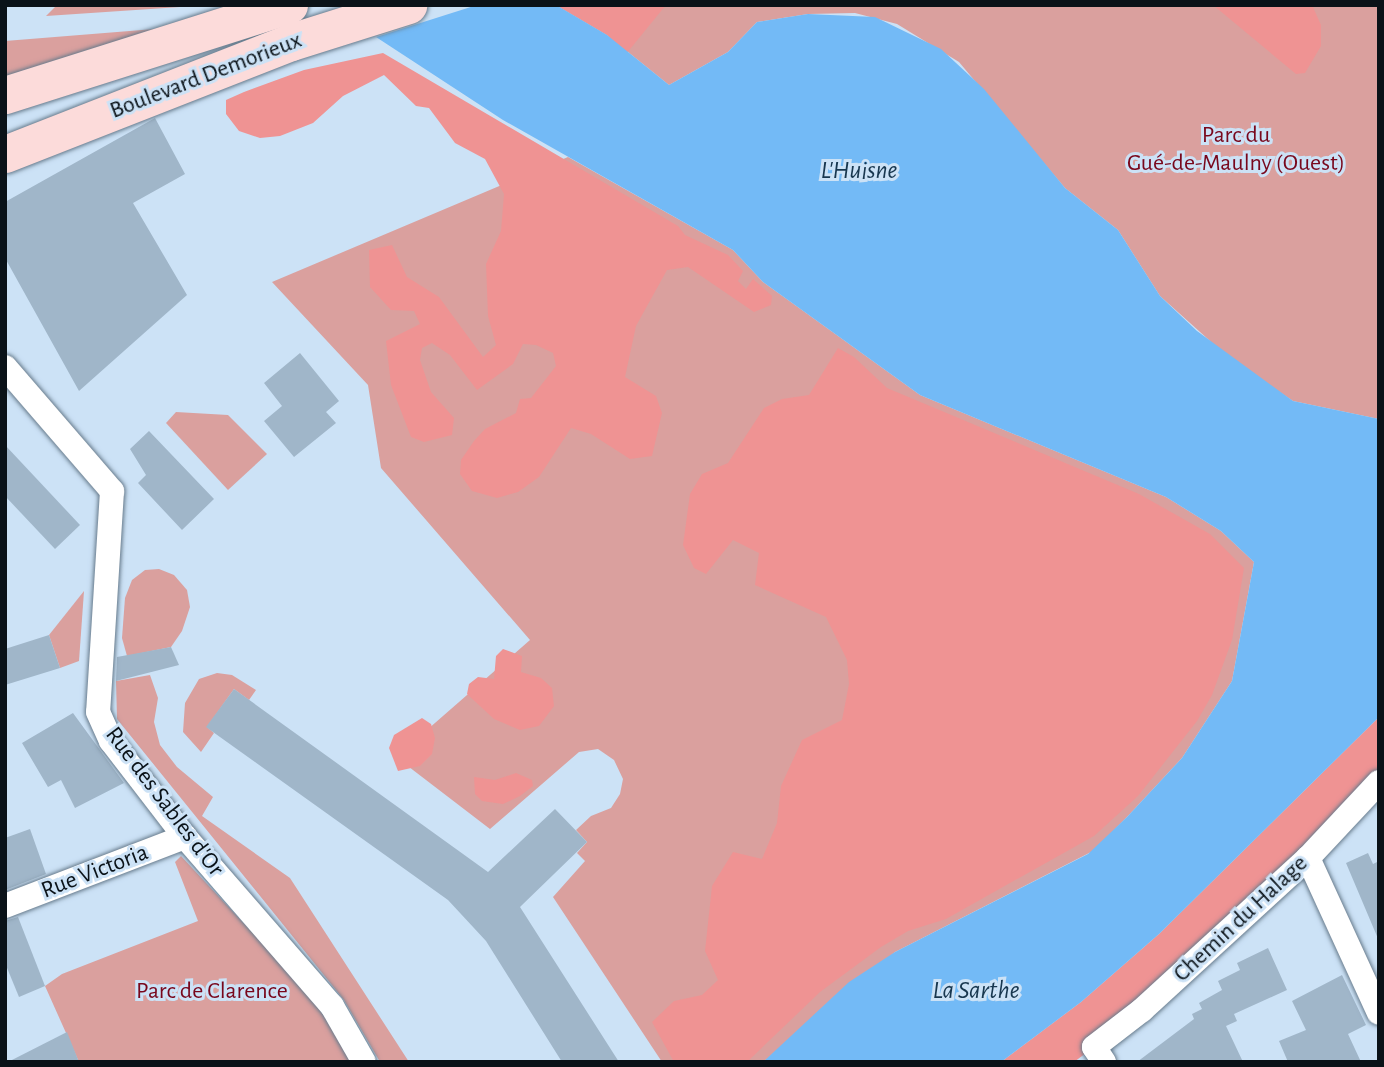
<!DOCTYPE html>
<html>
<head>
<meta charset="utf-8">
<style>
	body { margin:0 }
	#map { position:relative; width:1384px; height:1067px; overflow:hidden; background:#cce2f6; font-family:"Alegreya Sans",sans-serif }
	div>[style] { position:absolute }
	.green>* { inset:0; background:#daa09e }
	.forest>* { inset:0; background:#ef9393 }
	.water>* { inset:0; background:#73baf6 }
	.pier>* { inset:0; background:#cce2f6 }
	.building>* { inset:0; background:#a0b6c9 }
	.roads { filter:drop-shadow(0 0 2px #677b8c) drop-shadow(0 0 2px #677b8c) }
	.street>* { height:24px; margin:-12px; padding:0 12px; transform-origin:12px; border-radius:12px; background:#fff }
	.primary>* { height:37px; margin:-18.5px; padding:0 18.5px; transform-origin:18.5px; border-radius:18.5px; background:#fcdbda }
	span { translate:-50% -50%; white-space:nowrap; text-align:center; line-height:1.15; -webkit-text-stroke:6px #cce2f6; paint-order:stroke }
	.street-label { font-size:24px; color:#0a1218 }
	.park-label { font-size:24px; color:#78071c }
	.water-label { font-size:26px; color:#18374f; font-style:italic }
	.frame { position:absolute; inset:0; border:7px solid #0a1218; pointer-events:none }
</style>
</head>
<body>
<div id="map">
	<div class="green">
		<div style="clip-path:polygon(57px 5px,210px 5px,46px 16px)"></div>
		<div style="clip-path:polygon(556px 5px,1379px 5px,1379px 419px,1293px 401px,1229px 358px,1160px 296px,1118px 230px,1065px 188px,959px 62px,897px 24px,855px 13px,808px 14px,757px 22px,728px 52px,669px 85px,607px 35px)"></div>
		<div style="clip-path:polygon(167px 28px,5px 79px,5px 41px)"></div>
		<div style="clip-path:polygon(568px 157px,733px 250px,763px 282px,920px 395px,1166px 497px,1221px 531px,1254px 562px,1232px 681px,1182px 758px,1127px 817px,1093px 851px,895px 952px,763px 1062px,662px 1062px,553px 897px,585px 861px,577px 853px,587px 842px,576px 830px,591px 816px,611px 808px,620px 794px,623px 779px,614px 760px,598px 749px,579px 752px,490px 829px,396px 757px,530px 640px,381px 468px,368px 385px,272px 282px)"></div>
		<div style="clip-path:polygon(176px 412px,228px 415px,267px 454px,228px 490px,166px 423px)"></div>
		<div style="clip-path:polygon(159px 569px,174px 575px,187px 590px,190px 607px,182px 631px,171px 647px,127px 656px,122px 638px,125px 598px,132px 580px,145px 570px)"></div>
		<div style="clip-path:polygon(84px 591px,79px 661px,60px 668px,49px 635px)"></div>
		<div style="clip-path:polygon(217px 673px,232px 675px,256px 690px,249px 700px,234px 689px,207px 727px,214px 733px,201px 752px,183px 732px,185px 703px,199px 679px)"></div>
		<div style="clip-path:polygon(150px 675px,158px 698px,154px 722px,160px 745px,177px 767px,213px 797px,202px 816px,290px 878px,409px 1062px,380px 1062px,344px 1000px,117px 719px,116px 681px)"></div>
		<div style="clip-path:polygon(181px 856px,303px 987px,357px 1062px,79px 1062px,45px 986px,62px 974px,198px 921px,175px 862px)"></div>
	</div>
	<div class="forest">
		<div style="clip-path:polygon(556px 5px,666px 5px,626px 54px,607px 35px)"></div>
		<div style="clip-path:polygon(1213px 5px,1312px 5px,1321px 25px,1321px 46px,1305px 73px,1296px 74px)"></div>
		<div style="clip-path:polygon(383px 53px,678px 226px,685px 235px,728px 255px,743px 271px,738px 281px,746px 289px,753px 279px,772px 296px,771px 305px,754px 312px,688px 267px,667px 270px,636px 326px,625px 377px,656px 396px,662px 413px,652px 456px,630px 459px,591px 434px,571px 428px,539px 477px,518px 492px,497px 498px,472px 491px,460px 474px,461px 460px,474px 441px,485px 429px,516px 413px,520px 399px,531px 398px,556px 366px,553px 353px,536px 345px,523px 344px,513px 364px,477px 390px,450px 355px,432px 343px,422px 348px,420px 360px,431px 392px,454px 418px,452px 435px,424px 442px,411px 437px,391px 385px,386px 341px,420px 324px,414px 311px,391px 310px,370px 287px,369px 250px,392px 245px,407px 277px,439px 297px,483px 357px,496px 345px,488px 316px,486px 264px,501px 231px,504px 194px,485px 159px,455px 143px,429px 108px,416px 106px,384px 75px,343px 96px,313px 123px,280px 136px,260px 138px,239px 131px,226px 114px,226px 100px,244px 92px,304px 70px)"></div>
		<div style="clip-path:polygon(838px 348px,854px 357px,887px 388px,1139px 494px,1210px 534px,1244px 568px,1232px 640px,1212px 695px,1197px 721px,1138px 796px,1094px 836px,946px 919px,908px 931px,881px 947px,820px 992px,747px 1062px,674px 1062px,652px 1022px,674px 1001px,702px 995px,718px 980px,705px 951px,712px 886px,733px 852px,762px 859px,777px 823px,781px 786px,802px 740px,842px 720px,849px 684px,847px 660px,826px 617px,755px 585px,759px 553px,733px 540px,706px 574px,694px 568px,683px 545px,690px 494px,702px 474px,728px 463px,764px 408px,782px 399px,809px 395px)"></div>
		<div style="clip-path:polygon(503px 649px,522px 656px,521px 672px,541px 678px,552px 688px,554px 706px,539px 726px,520px 730px,494px 719px,467px 694px,469px 684px,478px 677px,494px 679px,496px 656px)"></div>
		<div style="clip-path:polygon(1379px 717px,1379px 782px,1094px 1047px,1074px 1062px,1001px 1062px,1081px 1002px,1159px 934px)"></div>
		<div style="clip-path:polygon(422px 718px,431px 724px,435px 738px,432px 754px,420px 766px,398px 771px,389px 748px,394px 735px)"></div>
		<div style="clip-path:polygon(516px 773px,532px 780px,533px 786px,520px 796px,503px 804px,482px 801px,475px 794px,474px 777px,495px 780px)"></div>
	</div>
	<div class="water">
		<div style="clip-path:polygon(327px 5px,556px 5px,607px 35px,669px 85px,728px 52px,757px 22px,808px 14px,875px 17px,941px 49px,984px 89px,1065px 188px,1118px 230px,1160px 296px,1197px 331px,1293px 401px,1379px 419px,1379px 717px,1159px 934px,1081px 1002px,1001px 1062px,763px 1062px,849px 982px,895px 952px,1088px 854px,1127px 817px,1182px 758px,1232px 681px,1254px 562px,1221px 531px,1166px 497px,920px 395px,763px 282px,733px 250px,503px 120px)"></div>
	</div>
	<div class="pier">
		<div style="clip-path:polygon(323px 5px,477px 5px,370px 39px)"></div>
	</div>
	<div class="building">
		<div style="clip-path:polygon(155px 118px,185px 174px,133px 203px,187px 295px,79px 391px,5px 258px,5px 202px)"></div>
		<div style="clip-path:polygon(300px 353px,339px 401px,326px 412px,336px 423px,294px 457px,264px 421px,282px 406px,264px 383px)"></div>
		<div style="clip-path:polygon(149px 431px,214px 499px,182px 530px,138px 483px,146px 475px,130px 449px)"></div>
		<div style="clip-path:polygon(5px 445px,80px 525px,55px 549px,5px 496px)"></div>
		<div style="clip-path:polygon(49px 635px,60px 668px,5px 685px,5px 649px)"></div>
		<div style="clip-path:polygon(171px 647px,179px 665px,116px 681px,117px 657px)"></div>
		<div style="clip-path:polygon(234px 689px,488px 872px,555px 809px,587px 842px,520px 907px,619px 1062px,562px 1062px,486px 941px,448px 900px,206px 727px)"></div>
		<div style="clip-path:polygon(73px 713px,124px 783px,75px 808px,61px 780px,48px 787px,22px 743px)"></div>
		<div style="clip-path:polygon(30px 829px,46px 874px,5px 890px,5px 838px)"></div>
		<div style="clip-path:polygon(1368px 853px,1373px 864px,1379px 861px,1379px 941px,1346px 863px)"></div>
		<div style="clip-path:polygon(18px 917px,45px 986px,19px 997px,5px 963px,5px 921px)"></div>
		<div style="clip-path:polygon(1268px 948px,1287px 990px,1234px 1014px,1237px 1021px,1226px 1026px,1243px 1062px,1137px 1062px,1194px 1019px,1192px 1014px,1202px 1009px,1199px 1003px,1222px 990px,1218px 981px,1240px 970px,1237px 963px)"></div>
		<div style="clip-path:polygon(1342px 975px,1366px 1025px,1348px 1034px,1361px 1062px,1288px 1062px,1279px 1041px,1306px 1030px,1292px 1001px)"></div>
		<div style="clip-path:polygon(67px 1032px,79px 1062px,8px 1062px)"></div>
	</div>
	<div class="roads">
		<div class="street">
			<div style="left:5px;top:367px;width:164px;rotate:49.2deg"></div>
			<div style="left:112px;top:491px;width:221px;rotate:93.6deg"></div>
			<div style="left:98px;top:712px;width:32px;rotate:66deg"></div>
			<div style="left:111px;top:741px;width:121px;rotate:52.4deg"></div>
			<div style="left:185px;top:837px;width:224px;rotate:49deg"></div>
			<div style="left:332px;top:1006px;width:64px;rotate:60.3deg"></div>
			<div style="left:1308px;top:858px;width:170px;rotate:65.4deg"></div>
			<div style="left:5px;top:906px;width:193px;rotate:-21deg"></div>
			<div style="left:1104px;top:1062px;width:18px;rotate:-124deg"></div>
			<div style="left:1094px;top:1047px;width:61px;rotate:-37.6deg"></div>
			<div style="left:1142px;top:1010px;width:225px;rotate:-42.5deg"></div>
			<div style="left:1308px;top:858px;width:104px;rotate:-46.9deg"></div>
		</div>
		<div class="primary">
			<div style="left:5px;top:95px;width:298px;rotate:-17.6deg"></div>
			<div style="left:5px;top:154px;width:307px;rotate:-21.4deg"></div>
			<div style="left:291px;top:42px;width:123px;rotate:-17.5deg"></div>
		</div>
	</div>
	<div class="street-label">
		<span style="left:206px;top:76px;rotate:-21deg">Boulevard Demorieux</span>
		<span style="left:164px;top:802px;rotate:53deg">Rue des Sables d'Or</span>
		<span style="left:95px;top:872px;rotate:-21deg">Rue Victoria</span>
		<span style="left:1241px;top:919px;rotate:-43deg">Chemin du Halage</span>
	</div>
	<div class="park-label">
		<span style="left:1236px;top:150px">Parc du<br>Gué-de-Maulny (Ouest)</span>
		<span style="left:212px;top:992px">Parc de Clarence</span>
	</div>
	<div class="water-label">
		<span style="left:859px;top:171px">L'Huisne</span>
		<span style="left:976px;top:991px">La Sarthe</span>
	</div>
	<div class="frame"></div>
</div>
</body>
</html>
